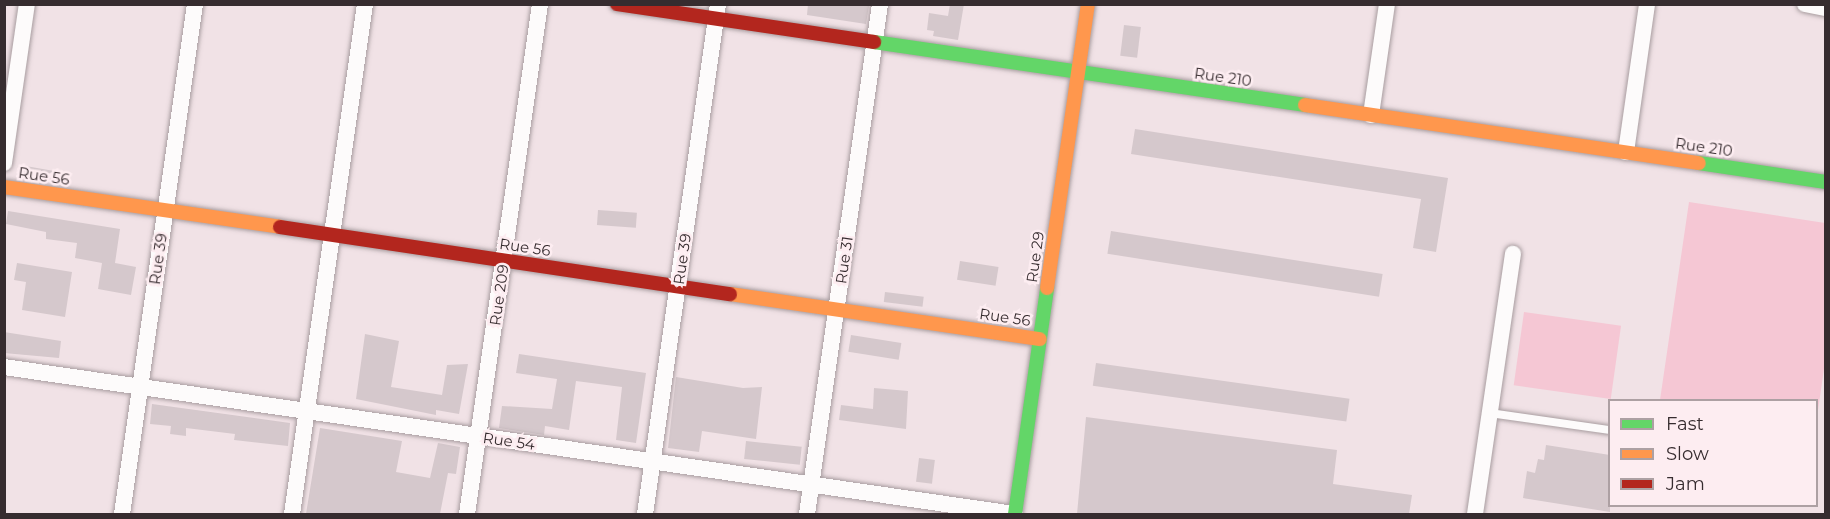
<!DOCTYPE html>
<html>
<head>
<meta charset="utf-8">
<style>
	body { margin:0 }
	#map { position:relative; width:1830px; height:519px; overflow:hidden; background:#f1e2e6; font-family:Montserrat,sans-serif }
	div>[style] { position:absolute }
	.green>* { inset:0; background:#f5c7d4; transform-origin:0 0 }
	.building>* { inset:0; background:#d5c8cc; transform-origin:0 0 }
	.roads { filter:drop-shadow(0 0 2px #a89da0) drop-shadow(0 0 2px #a89da0) }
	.lane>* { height:8px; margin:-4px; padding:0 4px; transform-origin:4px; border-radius:4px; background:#fdfbfb }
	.street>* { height:16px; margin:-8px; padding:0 8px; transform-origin:8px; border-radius:8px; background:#fdfbfb }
	.fast>* { height:14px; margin:-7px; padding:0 7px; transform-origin:7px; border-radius:7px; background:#63d668 }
	.slow>* { height:14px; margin:-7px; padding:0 7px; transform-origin:7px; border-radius:7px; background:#ff974d }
	.jam>* { height:14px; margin:-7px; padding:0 7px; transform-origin:7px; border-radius:7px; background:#b3261e }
	span { translate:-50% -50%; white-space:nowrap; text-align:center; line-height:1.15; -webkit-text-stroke:5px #fdedf1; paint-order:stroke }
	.street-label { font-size:15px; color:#362c2f }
	.frame { position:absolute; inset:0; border:6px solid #362c2f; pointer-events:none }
	.legend { position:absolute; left:1608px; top:399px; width:210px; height:108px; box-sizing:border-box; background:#fdedf1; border:2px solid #ada0a3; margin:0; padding:8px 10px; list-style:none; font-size:18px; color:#362c2f }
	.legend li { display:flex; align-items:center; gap:12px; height:30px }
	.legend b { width:30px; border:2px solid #ada0a3 }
</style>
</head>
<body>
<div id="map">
	<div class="green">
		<div style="clip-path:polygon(1689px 202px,1825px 223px,1826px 355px,1817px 417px,1816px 400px,1660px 400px)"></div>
		<div style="left:1524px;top:312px;width:98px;height:74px;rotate:8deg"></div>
	</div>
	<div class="building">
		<div style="clip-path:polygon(808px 4px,869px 6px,866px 24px,807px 15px)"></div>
		<div style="clip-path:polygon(950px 4px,964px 4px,958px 40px,933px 36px,934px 31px,927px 30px,929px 13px,948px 16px)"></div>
		<div style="left:1124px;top:25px;width:17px;height:31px;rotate:7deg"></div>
		<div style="clip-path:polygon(1135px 129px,1448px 178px,1436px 252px,1413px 248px,1421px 199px,1131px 154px)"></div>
		<div style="left:20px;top:165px;width:36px;height:10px;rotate:10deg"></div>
		<div style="left:598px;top:210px;width:39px;height:15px;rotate:4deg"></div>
		<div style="clip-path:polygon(8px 211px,120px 229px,115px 263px,136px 267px,131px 295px,98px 289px,102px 263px,75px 258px,77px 243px,46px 239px,46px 232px,6px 224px)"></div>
		<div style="left:1111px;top:231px;width:275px;height:23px;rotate:9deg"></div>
		<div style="left:960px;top:261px;width:39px;height:19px;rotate:9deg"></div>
		<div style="clip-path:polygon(17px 263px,72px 272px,65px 317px,22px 310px,26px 282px,14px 280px)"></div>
		<div style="left:885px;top:292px;width:39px;height:10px;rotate:7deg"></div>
		<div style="clip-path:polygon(4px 332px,61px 341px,59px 358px,4px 353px)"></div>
		<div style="clip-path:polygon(365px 334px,399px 341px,391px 387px,442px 395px,447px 365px,468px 364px,459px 414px,436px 410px,436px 415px,356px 399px)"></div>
		<div style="left:851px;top:335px;width:51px;height:17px;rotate:9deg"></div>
		<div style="clip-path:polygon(519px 354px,646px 373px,636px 443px,616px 440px,622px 387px,576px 381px,569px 430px,545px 426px,544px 435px,499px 428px,502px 406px,552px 409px,557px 379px,516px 373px)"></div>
		<div style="left:1096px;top:363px;width:256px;height:23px;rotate:8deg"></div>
		<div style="clip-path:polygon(676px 377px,743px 388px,762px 387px,756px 439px,702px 431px,699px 452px,668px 448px)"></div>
		<div style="clip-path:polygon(874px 388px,908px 391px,906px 429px,839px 420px,841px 405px,873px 409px)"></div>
		<div style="clip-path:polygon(152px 404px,290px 423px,288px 446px,234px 440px,235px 434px,186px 428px,186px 436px,170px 434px,171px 426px,150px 424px)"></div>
		<div style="clip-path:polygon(1086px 417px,1337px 450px,1333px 484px,1412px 495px,1409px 514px,1077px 514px)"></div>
		<div style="clip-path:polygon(320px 428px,402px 441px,396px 472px,430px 478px,438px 443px,460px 447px,456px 474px,448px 473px,440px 514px,306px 514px)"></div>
		<div style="left:746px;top:441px;width:56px;height:18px;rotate:6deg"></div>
		<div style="clip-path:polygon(1546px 445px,1610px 455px,1610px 512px,1523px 498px,1527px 471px,1535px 473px,1538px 459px,1544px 460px)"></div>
		<div style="left:919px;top:458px;width:16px;height:24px;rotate:7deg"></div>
	</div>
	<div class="roads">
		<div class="lane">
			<div style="left:1490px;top:413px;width:121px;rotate:8.1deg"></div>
		</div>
		<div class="street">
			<div style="left:1805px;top:4px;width:21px;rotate:11deg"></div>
			<div style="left:1371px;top:115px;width:112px;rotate:-81.8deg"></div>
			<div style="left:1626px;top:152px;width:149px;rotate:-81.9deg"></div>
			<div style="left:4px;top:163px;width:161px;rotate:-81.8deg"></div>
			<div style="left:4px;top:367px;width:1021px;rotate:8.28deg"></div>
			<div style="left:122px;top:514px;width:515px;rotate:-81.85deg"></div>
			<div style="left:292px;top:514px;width:515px;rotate:-81.85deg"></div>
			<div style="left:467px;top:514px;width:515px;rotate:-81.85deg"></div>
			<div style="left:645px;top:514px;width:515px;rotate:-81.85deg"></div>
			<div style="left:807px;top:514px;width:515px;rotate:-81.85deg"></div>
			<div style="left:1475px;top:514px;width:263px;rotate:-81.7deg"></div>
		</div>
		<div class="fast">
			<div style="left:874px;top:42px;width:436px;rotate:8.3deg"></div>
			<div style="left:1699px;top:163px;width:128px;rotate:8.5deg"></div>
			<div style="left:1015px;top:514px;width:228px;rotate:-81.9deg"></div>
		</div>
		<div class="slow">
			<div style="left:1305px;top:105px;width:398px;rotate:8.4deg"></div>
			<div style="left:4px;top:187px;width:279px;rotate:8.2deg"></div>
			<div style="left:1047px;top:288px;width:287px;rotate:-81.8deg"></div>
			<div style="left:730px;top:294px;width:313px;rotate:8.3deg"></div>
		</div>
		<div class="jam">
			<div style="left:617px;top:4px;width:260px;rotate:8.4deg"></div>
			<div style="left:280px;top:227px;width:455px;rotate:8.5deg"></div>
		</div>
	</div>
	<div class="street-label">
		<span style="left:1223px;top:77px;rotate:8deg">Rue 210</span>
		<span style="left:1704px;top:147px;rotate:8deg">Rue 210</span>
		<span style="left:44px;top:176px;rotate:8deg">Rue 56</span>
		<span style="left:525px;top:247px;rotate:8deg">Rue 56</span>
		<span style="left:1035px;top:257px;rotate:-82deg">Rue 29</span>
		<span style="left:158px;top:259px;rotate:-82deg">Rue 39</span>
		<span style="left:682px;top:259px;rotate:-82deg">Rue 39</span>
		<span style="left:844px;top:260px;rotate:-82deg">Rue 31</span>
		<span style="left:499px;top:295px;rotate:-82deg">Rue 209</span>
		<span style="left:1005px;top:317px;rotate:8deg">Rue 56</span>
		<span style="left:509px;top:441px;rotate:8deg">Rue 54</span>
	</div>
	<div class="frame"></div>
	<ul class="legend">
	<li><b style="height:8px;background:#63d668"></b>Fast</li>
	<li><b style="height:8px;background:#ff974d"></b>Slow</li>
	<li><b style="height:8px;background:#b3261e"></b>Jam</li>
	</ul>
</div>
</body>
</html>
